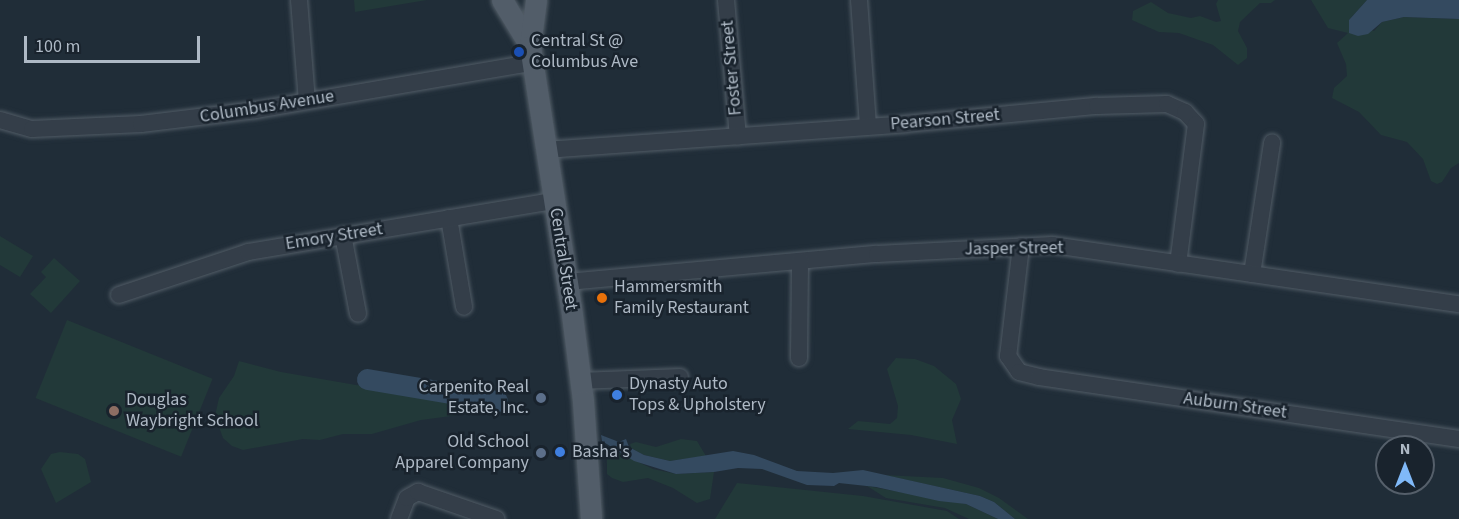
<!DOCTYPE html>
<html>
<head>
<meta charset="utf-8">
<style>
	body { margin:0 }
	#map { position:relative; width:1459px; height:519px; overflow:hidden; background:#202d38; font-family:"Source Sans 3",sans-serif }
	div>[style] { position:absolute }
	.green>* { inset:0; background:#223939; transform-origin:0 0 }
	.water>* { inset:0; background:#344a60 }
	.river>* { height:21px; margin:-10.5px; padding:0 10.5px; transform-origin:10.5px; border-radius:10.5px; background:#344a60 }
	.roads { filter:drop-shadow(0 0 2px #515c66) drop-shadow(0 0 2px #515c66) }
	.minor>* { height:16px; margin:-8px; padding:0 8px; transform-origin:8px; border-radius:8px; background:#343e49 }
	.major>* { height:21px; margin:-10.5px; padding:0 10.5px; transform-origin:10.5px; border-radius:10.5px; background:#525d69 }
	.dots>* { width:16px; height:16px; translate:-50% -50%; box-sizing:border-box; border:3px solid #19232d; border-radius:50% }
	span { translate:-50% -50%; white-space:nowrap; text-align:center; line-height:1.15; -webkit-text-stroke:5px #19232d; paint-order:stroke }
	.poi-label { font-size:18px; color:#aeb9c5 }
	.left { translate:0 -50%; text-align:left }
	.right { translate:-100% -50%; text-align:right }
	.street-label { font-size:18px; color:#aeb9c5 }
	.north { position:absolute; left:1375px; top:435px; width:60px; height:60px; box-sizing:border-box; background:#19232d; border:2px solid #555f6a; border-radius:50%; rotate:0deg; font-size:16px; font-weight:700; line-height:24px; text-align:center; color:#aeb9c5 }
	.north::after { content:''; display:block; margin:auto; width:21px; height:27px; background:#80b9f8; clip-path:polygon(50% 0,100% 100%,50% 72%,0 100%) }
	.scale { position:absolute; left:24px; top:36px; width:176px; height:27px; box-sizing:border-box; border:3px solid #aeb9c5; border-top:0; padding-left:8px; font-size:18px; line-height:21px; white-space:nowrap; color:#aeb9c5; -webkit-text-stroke:4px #19232d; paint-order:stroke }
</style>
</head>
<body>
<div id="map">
	<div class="green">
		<div style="clip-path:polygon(354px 0,427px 0,355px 12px)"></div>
		<div style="clip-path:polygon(1218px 0,1275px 0,1271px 3px,1260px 3px,1240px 22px,1238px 31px,1247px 48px,1247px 58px,1238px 65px,1213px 45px,1179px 33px,1159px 32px,1132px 20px,1133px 11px,1151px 2px,1168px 13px,1191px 18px,1200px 16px,1216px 22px,1221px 21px,1216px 4px)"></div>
		<div style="clip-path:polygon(1311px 0,1367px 0,1349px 20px,1374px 31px,1382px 22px,1404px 17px,1459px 19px,1459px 163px,1451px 168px,1442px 182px,1437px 184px,1431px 181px,1423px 159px,1407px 142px,1381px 135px,1359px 112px,1332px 98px,1334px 88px,1347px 76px,1346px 64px,1337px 43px,1348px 33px,1328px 28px)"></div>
		<div style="clip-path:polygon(0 236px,33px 256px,20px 277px,0 265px)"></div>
		<div style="clip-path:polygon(54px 258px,80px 281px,51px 313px,30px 294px,46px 277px,41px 272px)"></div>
		<div style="left:67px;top:320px;width:157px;height:84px;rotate:22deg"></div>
		<div style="clip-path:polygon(896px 358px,915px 359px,934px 366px,956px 384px,961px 399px,952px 420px,957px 444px,911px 435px,848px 429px,858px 421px,890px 424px,897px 418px,898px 406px,887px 369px)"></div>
		<div style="clip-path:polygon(239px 361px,281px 372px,356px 385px,380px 387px,488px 406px,496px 410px,421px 420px,372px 434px,343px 434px,320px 440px,303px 439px,243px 450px,232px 446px,223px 438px,215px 416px,219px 398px,234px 376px)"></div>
		<div style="clip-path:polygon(681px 439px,697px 441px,706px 456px,670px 461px,644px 455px,631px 448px,630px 444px,636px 442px,656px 447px)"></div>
		<div style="clip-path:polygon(60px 452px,78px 454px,85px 459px,91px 482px,56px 503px,41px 469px,51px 454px)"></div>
		<div style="clip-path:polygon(617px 452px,653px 469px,676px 474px,714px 472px,710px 499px,697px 503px,673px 488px,648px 478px,623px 482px,612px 478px,607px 474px,607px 459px)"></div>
		<div style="clip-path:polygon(884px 475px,943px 478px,979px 488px,999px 498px,1028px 519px,1015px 519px,994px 502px,980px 496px)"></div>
		<div style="clip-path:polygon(737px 483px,863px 496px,947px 511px,959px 519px,715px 519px)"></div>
		<div style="clip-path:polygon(867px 486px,966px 504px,998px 519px,969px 519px,945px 508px,886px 498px)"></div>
	</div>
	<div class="water">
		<div style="clip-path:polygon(1367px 0,1459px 0,1459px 19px,1404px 17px,1382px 22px,1368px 34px,1358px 36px,1349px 33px,1349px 20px)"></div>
		<div style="clip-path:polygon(601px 435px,619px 442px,626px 439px,629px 447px,644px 455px,670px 461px,733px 451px,754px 455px,797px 471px,833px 473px,863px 470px,980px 496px,994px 502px,1015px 519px,998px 519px,966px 504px,939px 501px,876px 487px,839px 483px,834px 486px,807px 485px,762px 469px,738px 468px,714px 472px,676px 474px,634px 461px,602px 441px)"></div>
	</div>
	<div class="river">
		<div style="left:367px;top:379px;width:132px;rotate:9.6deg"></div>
	</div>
	<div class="roads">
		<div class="minor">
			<div style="left:299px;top:0;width:101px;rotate:85.5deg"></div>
			<div style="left:726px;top:0;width:137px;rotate:85deg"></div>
			<div style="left:859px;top:0;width:126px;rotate:85.9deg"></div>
			<div style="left:0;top:120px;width:33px;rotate:16deg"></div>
			<div style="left:32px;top:129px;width:109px;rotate:-2.6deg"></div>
			<div style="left:141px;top:124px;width:116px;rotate:-6.9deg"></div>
			<div style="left:256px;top:110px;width:280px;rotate:-9.7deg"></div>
			<div style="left:546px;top:150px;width:360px;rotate:-4.1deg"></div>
			<div style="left:905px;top:124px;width:193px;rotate:-5.4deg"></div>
			<div style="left:1097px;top:106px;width:70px;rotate:-1.6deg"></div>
			<div style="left:1167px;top:104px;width:20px;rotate:24deg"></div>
			<div style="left:1185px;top:112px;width:16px;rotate:47deg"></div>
			<div style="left:1196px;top:124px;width:141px;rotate:97.3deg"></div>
			<div style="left:449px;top:218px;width:90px;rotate:80.4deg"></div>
			<div style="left:343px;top:235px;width:80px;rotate:79.2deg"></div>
			<div style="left:1021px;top:246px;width:111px;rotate:96.7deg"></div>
			<div style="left:1008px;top:356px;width:19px;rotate:55deg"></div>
			<div style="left:1019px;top:372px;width:21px;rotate:14deg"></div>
			<div style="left:1039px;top:377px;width:425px;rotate:8.4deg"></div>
			<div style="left:1252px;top:274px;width:133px;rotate:-81.3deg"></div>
			<div style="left:567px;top:282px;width:311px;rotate:-5.2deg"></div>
			<div style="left:877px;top:254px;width:176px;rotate:-2.9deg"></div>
			<div style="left:1053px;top:245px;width:410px;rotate:8.3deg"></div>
			<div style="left:119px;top:295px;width:136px;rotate:-18.4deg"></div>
			<div style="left:248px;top:252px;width:310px;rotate:-9.5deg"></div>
			<div style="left:799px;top:358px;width:97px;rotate:-89.4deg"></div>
			<div style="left:580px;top:381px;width:100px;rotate:-2.3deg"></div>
			<div style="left:399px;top:519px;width:22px;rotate:-69deg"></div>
			<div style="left:407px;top:498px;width:13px;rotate:-29deg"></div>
			<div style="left:418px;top:492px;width:83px;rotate:19.1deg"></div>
		</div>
		<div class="major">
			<div style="left:502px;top:0;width:54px;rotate:58.7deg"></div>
			<div style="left:536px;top:0;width:46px;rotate:97.4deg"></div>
			<div style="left:530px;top:46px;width:264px;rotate:81.1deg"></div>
			<div style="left:571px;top:307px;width:95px;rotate:82.7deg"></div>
			<div style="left:583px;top:401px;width:118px;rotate:86.1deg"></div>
		</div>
	</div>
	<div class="dots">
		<div style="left:519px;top:52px;background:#1a4fb4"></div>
		<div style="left:602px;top:298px;background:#e8710a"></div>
		<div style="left:617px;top:395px;background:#3f7fe0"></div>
		<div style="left:541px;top:398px;background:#5c6f8a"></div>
		<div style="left:114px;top:411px;background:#8d6e63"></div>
		<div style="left:560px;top:452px;background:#3f7fe0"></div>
		<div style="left:541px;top:453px;background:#5c6f8a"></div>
	</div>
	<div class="poi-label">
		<span class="left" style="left:531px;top:52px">Central St @<br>Columbus Ave</span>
		<span class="left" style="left:614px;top:298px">Hammersmith<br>Family Restaurant</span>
		<span class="left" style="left:629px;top:395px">Dynasty Auto<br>Tops &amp; Upholstery</span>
		<span class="right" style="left:529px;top:398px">Carpenito Real<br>Estate, Inc.</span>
		<span class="left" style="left:126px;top:411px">Douglas<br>Waybright School</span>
		<span class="right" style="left:529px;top:453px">Old School<br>Apparel Company</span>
		<span class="left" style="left:572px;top:452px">Basha's</span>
	</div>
	<div class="street-label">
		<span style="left:732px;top:68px;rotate:-95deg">Foster Street</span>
		<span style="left:267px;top:107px;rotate:-9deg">Columbus Avenue</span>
		<span style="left:945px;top:120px;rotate:-5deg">Pearson Street</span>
		<span style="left:334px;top:237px;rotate:-9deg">Emory Street</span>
		<span style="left:1014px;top:249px;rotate:-1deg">Jasper Street</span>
		<span style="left:563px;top:259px;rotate:81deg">Central Street</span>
		<span style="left:1235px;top:406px;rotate:8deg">Auburn Street</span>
	</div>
	<div class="north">N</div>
	<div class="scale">100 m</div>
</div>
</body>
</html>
